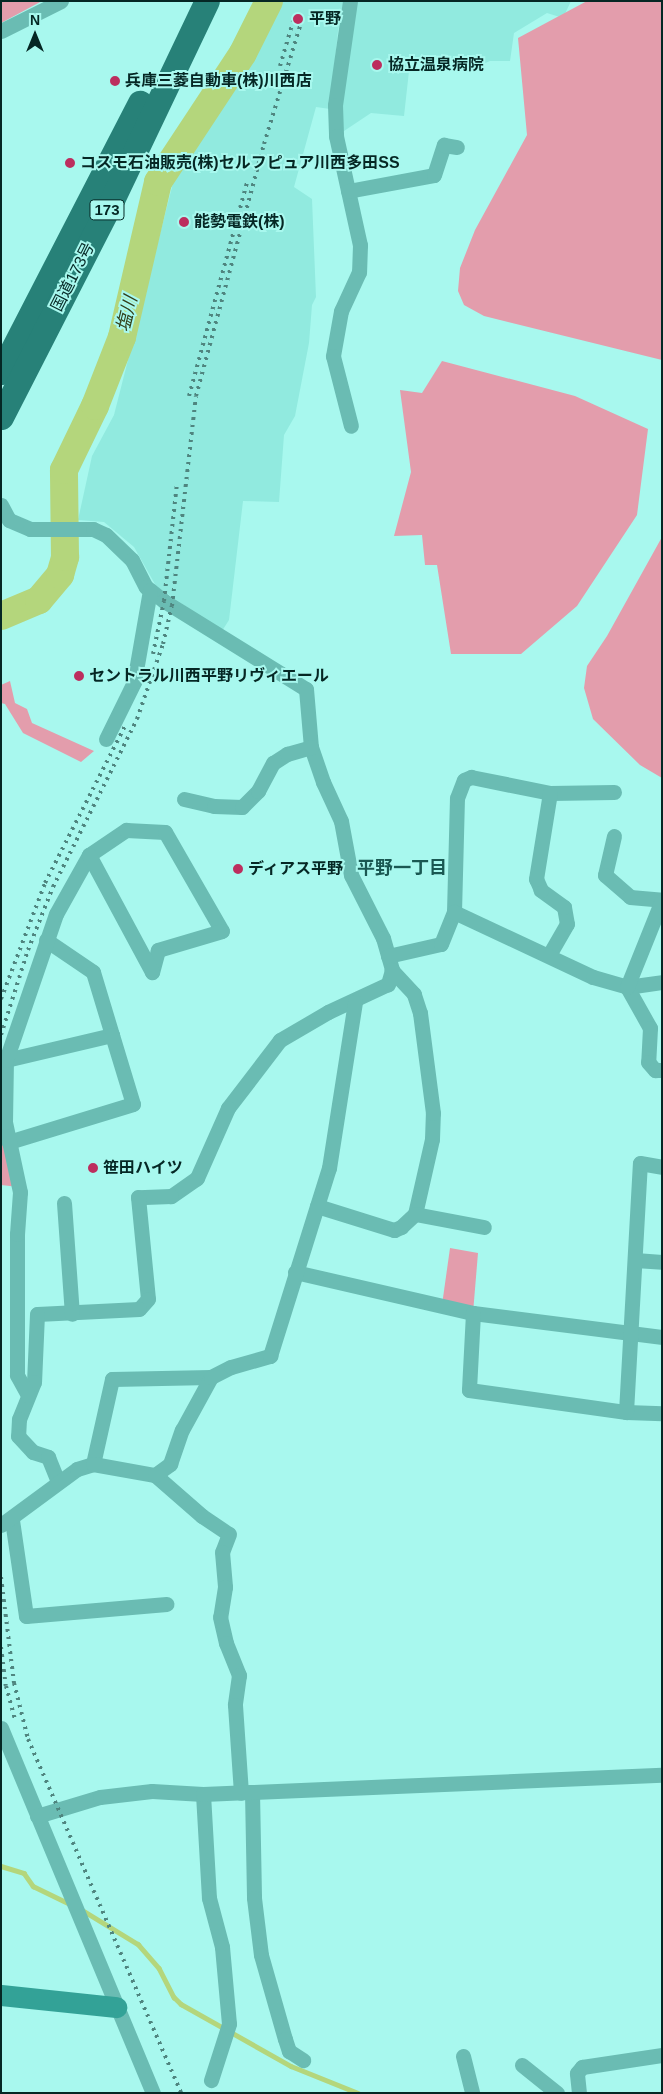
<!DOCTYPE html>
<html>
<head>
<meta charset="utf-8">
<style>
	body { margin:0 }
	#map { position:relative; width:663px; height:2094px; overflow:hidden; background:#a8f8ee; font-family:Arial,"Noto Sans JP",sans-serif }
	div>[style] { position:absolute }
	.built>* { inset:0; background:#91eadf }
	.green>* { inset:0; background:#e39dac }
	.stream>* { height:4.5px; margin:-2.25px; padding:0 2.25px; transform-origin:2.25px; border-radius:2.25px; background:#b4d67c }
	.river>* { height:28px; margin:-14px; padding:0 14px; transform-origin:14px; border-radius:14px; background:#b4d67c }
	.minor>* { height:15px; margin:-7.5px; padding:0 7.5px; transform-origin:7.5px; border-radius:7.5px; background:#6abcb3 }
	.secondary>* { height:21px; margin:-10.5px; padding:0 10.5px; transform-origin:10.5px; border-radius:10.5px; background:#33a297 }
	.trunk>* { height:25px; margin:-12.5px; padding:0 12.5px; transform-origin:12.5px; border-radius:12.5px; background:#278178 }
	.rail>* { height:4px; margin-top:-2px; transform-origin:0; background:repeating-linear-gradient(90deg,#4f857f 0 2.5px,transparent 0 7.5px) }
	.dots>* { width:14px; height:14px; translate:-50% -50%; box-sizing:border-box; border:2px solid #a8f8ee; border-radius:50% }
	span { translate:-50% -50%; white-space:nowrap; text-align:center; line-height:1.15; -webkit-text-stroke:4px #a8f8ee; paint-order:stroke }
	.shield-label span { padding:1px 4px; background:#a8f8ee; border:1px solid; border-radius:4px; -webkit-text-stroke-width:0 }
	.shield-label { font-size:15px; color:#052724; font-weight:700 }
	.poi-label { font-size:16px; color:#052724; font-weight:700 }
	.left { translate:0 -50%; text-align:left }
	.street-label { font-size:16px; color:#052724 }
	.water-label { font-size:18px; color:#323f1a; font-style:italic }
	.neighbourhood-label { font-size:18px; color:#1a5852; font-weight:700 }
	.frame { position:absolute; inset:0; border:2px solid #052724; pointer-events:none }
	.north { position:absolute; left:10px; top:10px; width:50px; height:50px; -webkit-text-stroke:4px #a8f8ee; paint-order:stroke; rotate:0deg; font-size:14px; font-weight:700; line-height:20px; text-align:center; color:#052724 }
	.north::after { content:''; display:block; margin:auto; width:18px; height:22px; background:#052724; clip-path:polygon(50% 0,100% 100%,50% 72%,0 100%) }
</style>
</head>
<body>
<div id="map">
	<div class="built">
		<div style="clip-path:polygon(280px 1px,344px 1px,338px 31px,330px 109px,316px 107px,294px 187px,312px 199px,316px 297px,312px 305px,309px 343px,295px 416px,284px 435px,279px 502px,243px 501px,229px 620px,222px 631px,156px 586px,134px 547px,104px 522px,78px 520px,92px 456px,114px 415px,173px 183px,272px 24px)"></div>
		<div style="clip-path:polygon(353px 1px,571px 1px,563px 18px,547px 13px,514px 33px,510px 61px,490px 61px,471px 69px,410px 62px,404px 116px,371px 113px,341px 133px,341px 100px)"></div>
	</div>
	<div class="green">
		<div style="clip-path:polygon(1px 1px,42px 1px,1px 23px)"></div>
		<div style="clip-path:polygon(587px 1px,662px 1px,662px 360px,484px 316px,464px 305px,458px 291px,460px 268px,475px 230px,527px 135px,518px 38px)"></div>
		<div style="clip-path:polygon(442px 361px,575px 396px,648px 429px,637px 515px,577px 606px,521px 654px,451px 654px,437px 565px,425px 565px,422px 535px,394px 536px,411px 472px,400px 390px,422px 393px)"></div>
		<div style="clip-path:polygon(662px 537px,662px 778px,640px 765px,593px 719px,584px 688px,587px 666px,607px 636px)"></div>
		<div style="clip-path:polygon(10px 681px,15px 703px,27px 709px,32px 723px,94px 751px,81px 762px,23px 733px,5px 704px,1px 703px,1px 685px)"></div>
		<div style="clip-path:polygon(1px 1071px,19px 1187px,1px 1185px)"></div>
		<div style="clip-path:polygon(450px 1248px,478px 1253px,473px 1313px,442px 1305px)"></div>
	</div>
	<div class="stream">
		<div style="left:1px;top:1866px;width:24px;rotate:17deg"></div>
		<div style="left:24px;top:1873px;width:16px;rotate:55deg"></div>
		<div style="left:33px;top:1886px;width:39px;rotate:26deg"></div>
		<div style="left:82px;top:1910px;width:66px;rotate:31.3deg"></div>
		<div style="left:138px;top:1944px;width:32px;rotate:49deg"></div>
		<div style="left:159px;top:1968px;width:33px;rotate:63deg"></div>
		<div style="left:174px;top:1997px;width:10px;rotate:45deg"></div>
		<div style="left:181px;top:2004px;width:126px;rotate:29.4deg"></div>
		<div style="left:291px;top:2066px;width:72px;rotate:21.9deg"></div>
	</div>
	<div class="river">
		<div style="left:1px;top:616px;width:41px;rotate:-22.8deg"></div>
		<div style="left:39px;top:600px;width:33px;rotate:-50deg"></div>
		<div style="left:60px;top:575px;width:19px;rotate:-74deg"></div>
		<div style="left:65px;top:557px;width:87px;rotate:-90.7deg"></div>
		<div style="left:64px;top:470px;width:71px;rotate:-64.2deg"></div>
		<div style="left:95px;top:406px;width:74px;rotate:-68.6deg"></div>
		<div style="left:122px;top:337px;width:159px;rotate:-76.9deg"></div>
		<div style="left:158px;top:182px;width:154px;rotate:-56.6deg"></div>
		<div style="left:243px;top:53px;width:58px;rotate:-63.4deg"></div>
	</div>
	<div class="minor">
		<div style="left:350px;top:1px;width:105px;rotate:98.2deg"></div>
		<div style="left:335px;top:105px;width:31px;rotate:88deg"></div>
		<div style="left:336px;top:136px;width:112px;rotate:77.6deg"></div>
		<div style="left:360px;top:245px;width:27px;rotate:92deg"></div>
		<div style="left:359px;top:272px;width:43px;rotate:114.8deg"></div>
		<div style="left:341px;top:311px;width:46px;rotate:100.1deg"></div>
		<div style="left:333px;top:356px;width:72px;rotate:75.6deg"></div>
		<div style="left:1px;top:31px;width:67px;rotate:-26.6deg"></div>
		<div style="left:348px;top:191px;width:87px;rotate:-10.5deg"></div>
		<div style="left:434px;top:175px;width:32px;rotate:-72deg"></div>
		<div style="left:444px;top:145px;width:13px;rotate:9deg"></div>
		<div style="left:1px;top:505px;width:17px;rotate:62deg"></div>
		<div style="left:9px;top:520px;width:23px;rotate:23deg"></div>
		<div style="left:30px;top:529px;width:63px"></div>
		<div style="left:93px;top:529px;width:14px;rotate:25deg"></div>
		<div style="left:106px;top:535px;width:36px;rotate:44deg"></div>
		<div style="left:132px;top:560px;width:30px;rotate:63deg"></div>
		<div style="left:146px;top:587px;width:23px;rotate:38deg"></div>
		<div style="left:164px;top:601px;width:167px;rotate:31.8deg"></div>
		<div style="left:306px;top:689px;width:58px;rotate:85.1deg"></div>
		<div style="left:311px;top:747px;width:37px;rotate:71deg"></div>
		<div style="left:323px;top:782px;width:43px;rotate:65.2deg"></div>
		<div style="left:341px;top:821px;width:55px;rotate:79.5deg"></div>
		<div style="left:351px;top:875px;width:71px;rotate:63.1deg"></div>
		<div style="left:383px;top:938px;width:33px;rotate:74deg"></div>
		<div style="left:392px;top:970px;width:15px;rotate:106deg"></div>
		<div style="left:388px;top:984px;width:66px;rotate:155deg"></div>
		<div style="left:328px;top:1012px;width:56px;rotate:149.7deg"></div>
		<div style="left:280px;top:1040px;width:86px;rotate:127.4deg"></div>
		<div style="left:228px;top:1108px;width:77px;rotate:113.9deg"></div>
		<div style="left:197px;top:1178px;width:32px;rotate:145deg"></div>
		<div style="left:171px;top:1196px;width:33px;rotate:178deg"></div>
		<div style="left:138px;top:1197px;width:102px;rotate:84.4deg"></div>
		<div style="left:148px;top:1299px;width:13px;rotate:132deg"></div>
		<div style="left:139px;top:1309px;width:102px;rotate:177.2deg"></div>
		<div style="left:37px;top:1314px;width:68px;rotate:92.5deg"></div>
		<div style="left:34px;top:1382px;width:40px;rotate:112deg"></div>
		<div style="left:19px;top:1419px;width:17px;rotate:93deg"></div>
		<div style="left:18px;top:1436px;width:22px;rotate:47deg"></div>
		<div style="left:33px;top:1452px;width:16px;rotate:18deg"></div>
		<div style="left:48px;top:1457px;width:27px;rotate:68deg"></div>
		<div style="left:106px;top:739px;width:64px;rotate:-63.8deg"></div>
		<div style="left:134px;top:682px;width:93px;rotate:-80.1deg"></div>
		<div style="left:184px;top:799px;width:31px;rotate:13deg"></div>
		<div style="left:214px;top:806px;width:28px;rotate:2deg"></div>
		<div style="left:242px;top:807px;width:23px;rotate:-45deg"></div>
		<div style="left:258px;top:791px;width:32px;rotate:-62deg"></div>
		<div style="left:273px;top:763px;width:17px;rotate:-33deg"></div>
		<div style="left:287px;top:754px;width:25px;rotate:-16deg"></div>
		<div style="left:614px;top:836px;width:40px;rotate:103deg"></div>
		<div style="left:605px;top:875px;width:33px;rotate:41deg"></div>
		<div style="left:630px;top:897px;width:32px;rotate:5deg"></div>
		<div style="left:454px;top:912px;width:114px;rotate:-88.5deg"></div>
		<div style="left:457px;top:798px;width:19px;rotate:-69deg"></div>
		<div style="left:464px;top:780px;width:8px;rotate:-23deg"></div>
		<div style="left:471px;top:777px;width:81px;rotate:11.4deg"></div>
		<div style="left:550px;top:793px;width:64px;rotate:-0.9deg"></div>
		<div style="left:46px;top:940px;width:57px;rotate:34.2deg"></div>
		<div style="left:93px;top:972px;width:66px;rotate:73.2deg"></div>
		<div style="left:549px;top:955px;width:36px;rotate:-60deg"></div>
		<div style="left:567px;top:924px;width:17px;rotate:-100deg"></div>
		<div style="left:564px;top:907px;width:29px;rotate:-144deg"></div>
		<div style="left:541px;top:890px;width:12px;rotate:-114deg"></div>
		<div style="left:536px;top:879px;width:87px;rotate:-80.8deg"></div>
		<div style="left:388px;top:956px;width:54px;rotate:-12.8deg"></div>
		<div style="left:441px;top:944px;width:35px;rotate:-68deg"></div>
		<div style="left:454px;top:912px;width:153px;rotate:25.1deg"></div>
		<div style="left:593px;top:977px;width:35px;rotate:16deg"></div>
		<div style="left:627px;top:987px;width:35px;rotate:-8deg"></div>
		<div style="left:627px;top:987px;width:47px;rotate:60.7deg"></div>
		<div style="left:650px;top:1028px;width:34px;rotate:93deg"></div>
		<div style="left:648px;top:1062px;width:11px;rotate:49deg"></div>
		<div style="left:655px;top:1070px;width:7px"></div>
		<div style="left:627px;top:987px;width:94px;rotate:-68.1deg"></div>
		<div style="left:6px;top:1060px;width:109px;rotate:-13.3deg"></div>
		<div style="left:112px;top:1035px;width:72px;rotate:73.1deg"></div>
		<div style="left:133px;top:1104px;width:130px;rotate:163deg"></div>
		<div style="left:64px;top:1203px;width:111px;rotate:85.9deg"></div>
		<div style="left:317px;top:1206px;width:81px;rotate:17.3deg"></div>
		<div style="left:394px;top:1230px;width:8px;rotate:-23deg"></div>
		<div style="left:401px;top:1227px;width:19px;rotate:-43deg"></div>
		<div style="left:415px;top:1214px;width:77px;rotate:-77.2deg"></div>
		<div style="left:432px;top:1139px;width:26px;rotate:-88deg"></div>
		<div style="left:433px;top:1113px;width:101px;rotate:-97.4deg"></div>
		<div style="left:420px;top:1013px;width:20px;rotate:-108deg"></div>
		<div style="left:414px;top:994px;width:33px;rotate:-133deg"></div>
		<div style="left:415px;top:1214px;width:70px;rotate:10.7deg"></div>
		<div style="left:635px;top:1260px;width:27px;rotate:4deg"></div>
		<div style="left:295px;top:1272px;width:183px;rotate:13deg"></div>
		<div style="left:473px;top:1313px;width:191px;rotate:7.2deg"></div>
		<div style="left:473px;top:1313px;width:77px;rotate:93deg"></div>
		<div style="left:469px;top:1390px;width:159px;rotate:8deg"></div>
		<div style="left:626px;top:1412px;width:36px;rotate:2deg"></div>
		<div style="left:28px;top:1395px;width:23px;rotate:-119deg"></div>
		<div style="left:17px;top:1375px;width:141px;rotate:-90deg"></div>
		<div style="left:17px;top:1234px;width:42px;rotate:-85.9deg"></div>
		<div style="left:20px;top:1192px;width:72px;rotate:-102.1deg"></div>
		<div style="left:5px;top:1122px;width:62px;rotate:-89.1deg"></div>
		<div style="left:6px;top:1060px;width:154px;rotate:-71.1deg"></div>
		<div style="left:56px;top:914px;width:68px;rotate:-60.8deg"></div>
		<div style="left:89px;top:855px;width:45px;rotate:-34deg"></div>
		<div style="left:126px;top:830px;width:39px;rotate:3deg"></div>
		<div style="left:165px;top:832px;width:114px;rotate:60.1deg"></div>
		<div style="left:222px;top:931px;width:67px;rotate:163.5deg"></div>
		<div style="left:158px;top:950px;width:23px;rotate:105deg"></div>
		<div style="left:152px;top:972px;width:133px;rotate:-118.3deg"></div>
		<div style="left:626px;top:1412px;width:249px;rotate:-86.8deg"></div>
		<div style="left:640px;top:1163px;width:22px;rotate:10deg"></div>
		<div style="left:93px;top:1464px;width:87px;rotate:-77.4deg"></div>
		<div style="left:112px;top:1379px;width:99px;rotate:-1.2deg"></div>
		<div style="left:155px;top:1475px;width:62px;rotate:41.1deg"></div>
		<div style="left:202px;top:1516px;width:32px;rotate:34deg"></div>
		<div style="left:229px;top:1534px;width:19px;rotate:111deg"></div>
		<div style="left:222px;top:1552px;width:35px;rotate:85deg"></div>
		<div style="left:225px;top:1587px;width:30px;rotate:99deg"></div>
		<div style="left:220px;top:1617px;width:27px;rotate:77deg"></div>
		<div style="left:226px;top:1643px;width:35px;rotate:68deg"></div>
		<div style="left:239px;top:1675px;width:30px;rotate:98deg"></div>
		<div style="left:235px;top:1705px;width:88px;rotate:86.1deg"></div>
		<div style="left:12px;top:1520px;width:97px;rotate:81.7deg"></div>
		<div style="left:26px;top:1616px;width:141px;rotate:-4.9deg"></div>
		<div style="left:1px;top:1525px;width:94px;rotate:-36.4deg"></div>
		<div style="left:77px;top:1469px;width:17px;rotate:-17deg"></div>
		<div style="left:93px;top:1464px;width:63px;rotate:10.1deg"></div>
		<div style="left:155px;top:1475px;width:19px;rotate:-36deg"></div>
		<div style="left:170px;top:1464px;width:36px;rotate:-71deg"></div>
		<div style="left:182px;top:1430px;width:60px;rotate:-61.3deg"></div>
		<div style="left:211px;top:1377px;width:22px;rotate:-27deg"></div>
		<div style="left:231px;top:1367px;width:41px;rotate:-15.8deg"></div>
		<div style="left:270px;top:1356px;width:197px;rotate:-72.6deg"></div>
		<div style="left:329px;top:1168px;width:168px;rotate:-81.1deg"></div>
		<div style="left:1px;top:1728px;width:395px;rotate:67.4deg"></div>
		<div style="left:252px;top:1792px;width:106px;rotate:88.9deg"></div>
		<div style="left:254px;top:1898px;width:57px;rotate:83deg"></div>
		<div style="left:261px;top:1955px;width:87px;rotate:74.1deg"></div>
		<div style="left:285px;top:2039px;width:13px;rotate:72deg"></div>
		<div style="left:289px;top:2051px;width:17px;rotate:33deg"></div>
		<div style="left:203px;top:1794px;width:104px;rotate:86.7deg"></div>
		<div style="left:209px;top:1898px;width:51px;rotate:75.1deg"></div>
		<div style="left:222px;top:1947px;width:77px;rotate:84.8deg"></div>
		<div style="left:229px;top:2024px;width:59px;rotate:107.8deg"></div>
		<div style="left:37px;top:1816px;width:66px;rotate:-16.8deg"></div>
		<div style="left:100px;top:1797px;width:52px;rotate:-6.6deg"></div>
		<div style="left:152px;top:1791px;width:51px;rotate:3.4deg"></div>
		<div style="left:203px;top:1794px;width:459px;rotate:-2.4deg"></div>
		<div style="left:463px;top:2056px;width:38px;rotate:76deg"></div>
		<div style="left:522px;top:2065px;width:45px;rotate:38.7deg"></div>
		<div style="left:579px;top:2093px;width:20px;rotate:-96deg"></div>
		<div style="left:577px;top:2073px;width:8px;rotate:-50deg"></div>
		<div style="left:582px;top:2067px;width:81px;rotate:-8.5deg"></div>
	</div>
	<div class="secondary">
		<div style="left:1px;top:1995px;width:116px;rotate:6deg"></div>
	</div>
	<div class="trunk">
		<div style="left:1px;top:372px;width:303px;rotate:-62.7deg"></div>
		<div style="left:1px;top:417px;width:239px;rotate:-62.9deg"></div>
		<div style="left:110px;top:204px;width:225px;rotate:-64.5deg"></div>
	</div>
	<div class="rail">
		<div style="left:280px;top:66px;width:50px;rotate:-73.7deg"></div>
		<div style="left:189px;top:396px;width:222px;rotate:-74.8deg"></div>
		<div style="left:153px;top:654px;width:54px;rotate:-78.3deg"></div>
		<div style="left:164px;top:601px;width:119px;rotate:-83.7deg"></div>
		<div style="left:1px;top:999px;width:124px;rotate:-69.2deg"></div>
		<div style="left:45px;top:883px;width:176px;rotate:-63deg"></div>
		<div style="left:1px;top:1035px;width:89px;rotate:-72.4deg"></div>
		<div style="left:28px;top:950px;width:68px;rotate:-68.4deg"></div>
		<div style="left:53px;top:887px;width:188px;rotate:-63.4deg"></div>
		<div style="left:137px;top:719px;width:79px;rotate:-70.9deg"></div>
		<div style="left:163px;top:644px;width:39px;rotate:-77deg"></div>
		<div style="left:172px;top:606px;width:211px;rotate:-83.5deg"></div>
		<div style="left:196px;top:396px;width:261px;rotate:-74.9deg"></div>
		<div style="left:264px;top:144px;width:130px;rotate:-73deg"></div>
		<div style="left:1px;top:1577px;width:107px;rotate:83deg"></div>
		<div style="left:14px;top:1683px;width:58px;rotate:76deg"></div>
		<div style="left:28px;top:1739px;width:386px;rotate:66.6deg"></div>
		<div style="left:1px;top:1647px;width:39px;rotate:83deg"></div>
		<div style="left:6px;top:1686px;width:35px;rotate:75deg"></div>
	</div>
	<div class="dots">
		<div style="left:298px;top:19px;background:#bc2e5e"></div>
		<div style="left:377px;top:65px;background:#bc2e5e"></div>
		<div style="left:115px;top:81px;background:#bc2e5e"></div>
		<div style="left:70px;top:163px;background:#bc2e5e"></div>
		<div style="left:184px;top:222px;background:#bc2e5e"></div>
		<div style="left:79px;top:676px;background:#bc2e5e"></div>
		<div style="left:238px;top:869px;background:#bc2e5e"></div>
		<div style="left:93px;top:1168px;background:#bc2e5e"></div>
	</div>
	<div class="shield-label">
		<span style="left:107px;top:210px">173</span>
	</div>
	<div class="poi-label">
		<span class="left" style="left:309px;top:19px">平野</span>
		<span class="left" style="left:388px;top:65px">協立温泉病院</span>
		<span class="left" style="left:125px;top:81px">兵庫三菱自動車(株)川西店</span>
		<span class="left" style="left:80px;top:163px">コスモ石油販売(株)セルフピュア川西多田SS</span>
		<span class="left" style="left:194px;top:222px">能勢電鉄(株)</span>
		<span class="left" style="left:89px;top:676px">セントラル川西平野リヴィエール</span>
		<span class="left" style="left:248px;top:869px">ディアス平野</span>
		<span class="left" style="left:103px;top:1168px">笹田ハイツ</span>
	</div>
	<div class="street-label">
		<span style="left:73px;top:277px;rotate:-63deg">国道173号</span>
	</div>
	<div class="water-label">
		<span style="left:127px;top:314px;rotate:-76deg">塩川</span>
	</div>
	<div class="neighbourhood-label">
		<span style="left:402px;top:868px">平野一丁目</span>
	</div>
	<div class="frame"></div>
	<div class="north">N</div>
</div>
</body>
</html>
